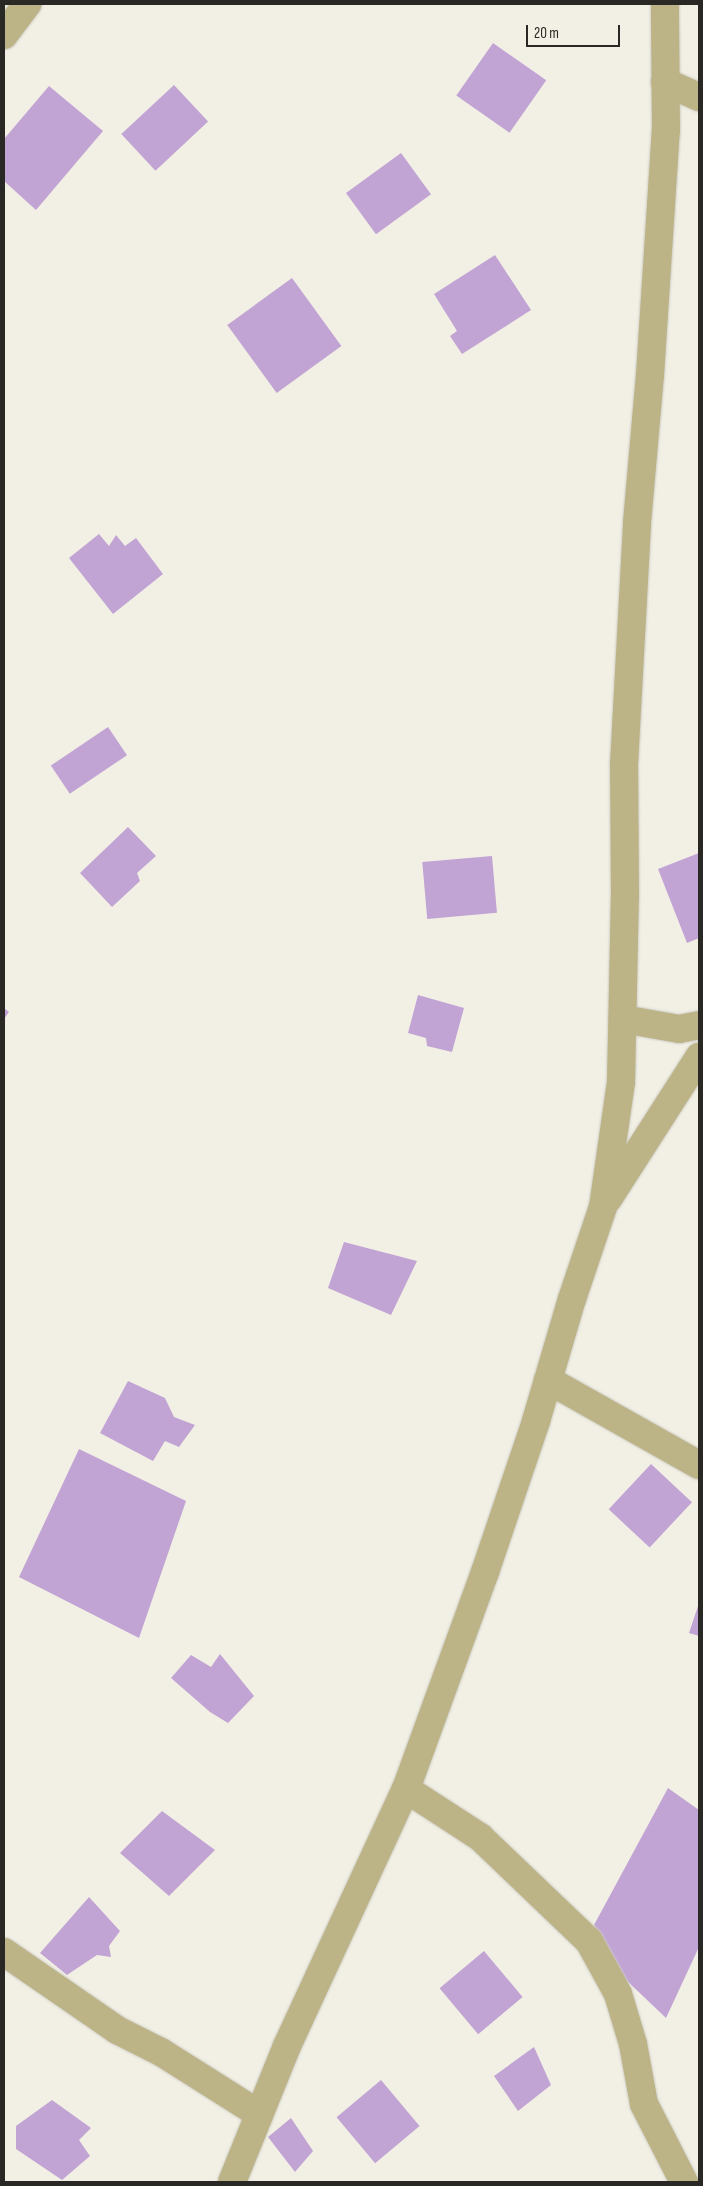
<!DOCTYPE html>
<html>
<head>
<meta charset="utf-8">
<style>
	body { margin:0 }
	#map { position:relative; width:703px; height:2186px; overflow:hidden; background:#f2f0e5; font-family:"Sofia Sans Condensed",sans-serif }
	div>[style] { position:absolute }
	.building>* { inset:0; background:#c1a4d4; transform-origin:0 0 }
	.roads { filter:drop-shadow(0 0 1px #ceccc2) drop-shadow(0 0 1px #ceccc2) }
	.street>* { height:28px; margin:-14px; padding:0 14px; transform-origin:14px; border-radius:14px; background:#bcb387 }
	span { translate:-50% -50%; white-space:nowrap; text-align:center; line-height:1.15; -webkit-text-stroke:4.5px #f2f0e5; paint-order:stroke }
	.frame { position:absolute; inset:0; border:5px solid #292824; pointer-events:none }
	.scale { position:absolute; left:526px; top:25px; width:94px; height:22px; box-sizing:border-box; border:2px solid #292824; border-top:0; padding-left:6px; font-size:15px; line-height:18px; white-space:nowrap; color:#292824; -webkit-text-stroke:4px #f2f0e5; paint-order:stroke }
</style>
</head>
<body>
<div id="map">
	<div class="building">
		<div style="left:493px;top:43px;width:65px;height:64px;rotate:35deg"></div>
		<div style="left:174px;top:85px;width:50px;height:72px;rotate:47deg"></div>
		<div style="clip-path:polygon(49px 86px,103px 131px,36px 210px,4px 181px,4px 139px)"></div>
		<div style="left:401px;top:153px;width:51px;height:68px;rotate:54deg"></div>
		<div style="clip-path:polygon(495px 255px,531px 310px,462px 354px,450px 336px,457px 331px,434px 294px)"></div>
		<div style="left:292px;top:278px;width:84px;height:80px;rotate:54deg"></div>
		<div style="clip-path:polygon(99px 534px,109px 546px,116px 535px,125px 546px,136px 538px,163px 574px,113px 614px,69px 558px)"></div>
		<div style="left:108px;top:727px;width:34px;height:69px;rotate:56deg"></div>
		<div style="clip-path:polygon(128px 827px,156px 856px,137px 873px,140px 881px,112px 907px,80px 873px)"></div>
		<div style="clip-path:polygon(699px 853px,699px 938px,687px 943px,658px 869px)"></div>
		<div style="left:492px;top:856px;width:57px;height:70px;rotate:85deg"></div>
		<div style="clip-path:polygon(418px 995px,464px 1008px,452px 1052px,427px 1046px,426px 1038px,408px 1033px)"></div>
		<div style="clip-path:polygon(4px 1008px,9px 1012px,4px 1019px)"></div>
		<div style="clip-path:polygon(344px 1242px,417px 1261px,391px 1315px,328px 1288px)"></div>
		<div style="clip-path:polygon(128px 1381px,165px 1398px,174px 1417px,195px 1425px,179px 1447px,165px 1441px,153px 1461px,100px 1433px)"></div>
		<div style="clip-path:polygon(79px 1449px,186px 1501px,139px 1638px,19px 1577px)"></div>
		<div style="left:651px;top:1464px;width:56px;height:62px;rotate:43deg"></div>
		<div style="clip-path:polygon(698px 1606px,699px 1606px,699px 1636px,689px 1633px)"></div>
		<div style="clip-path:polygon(220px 1654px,254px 1696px,228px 1723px,210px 1712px,171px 1678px,191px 1655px,211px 1667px)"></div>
		<div style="clip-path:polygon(668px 1788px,699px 1810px,699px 1947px,666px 2018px,624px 1978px,594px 1925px)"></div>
		<div style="clip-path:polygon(162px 1811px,215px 1850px,169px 1896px,120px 1853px)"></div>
		<div style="clip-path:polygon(89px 1897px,120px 1931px,109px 1946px,111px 1957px,97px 1955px,67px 1975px,40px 1953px)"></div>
		<div style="left:484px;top:1951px;width:60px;height:58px;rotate:50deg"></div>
		<div style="clip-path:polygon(534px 2047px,551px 2085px,518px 2111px,494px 2076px)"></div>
		<div style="left:381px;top:2080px;width:60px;height:58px;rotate:50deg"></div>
		<div style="clip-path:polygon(52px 2100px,91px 2128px,79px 2140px,90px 2156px,62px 2180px,16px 2149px,16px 2126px)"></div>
		<div style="clip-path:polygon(291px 2118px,313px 2151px,295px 2172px,268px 2137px)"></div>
	</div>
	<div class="roads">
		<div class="street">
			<div style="left:4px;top:35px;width:39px;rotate:-53deg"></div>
			<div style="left:665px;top:82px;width:37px;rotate:24deg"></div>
			<div style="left:623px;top:1019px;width:57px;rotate:10.1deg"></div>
			<div style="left:679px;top:1029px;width:20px;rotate:-11deg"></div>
			<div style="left:608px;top:1199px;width:169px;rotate:-57.3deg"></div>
			<div style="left:548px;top:1380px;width:173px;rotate:29.4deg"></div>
			<div style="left:406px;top:1789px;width:88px;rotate:33deg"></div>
			<div style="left:480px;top:1837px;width:151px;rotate:43.7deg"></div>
			<div style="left:589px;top:1941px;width:60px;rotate:61.3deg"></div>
			<div style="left:618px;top:1994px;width:52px;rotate:73.3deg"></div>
			<div style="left:633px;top:2044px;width:61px;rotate:79.6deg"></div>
			<div style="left:644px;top:2104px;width:88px;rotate:62.9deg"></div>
			<div style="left:4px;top:1952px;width:137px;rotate:34.6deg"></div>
			<div style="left:117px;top:2030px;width:49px;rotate:26.6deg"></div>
			<div style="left:161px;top:2052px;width:116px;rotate:32.3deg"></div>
			<div style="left:232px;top:2182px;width:147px;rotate:-68deg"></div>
			<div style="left:287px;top:2046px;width:283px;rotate:-65.2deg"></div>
			<div style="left:406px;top:1789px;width:231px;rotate:-70deg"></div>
			<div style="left:485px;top:1572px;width:159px;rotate:-71.3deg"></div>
			<div style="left:536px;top:1421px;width:127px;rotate:-73.6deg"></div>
			<div style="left:572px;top:1299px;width:97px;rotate:-71.4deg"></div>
			<div style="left:603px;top:1207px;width:126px;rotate:-81.8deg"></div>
			<div style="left:621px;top:1082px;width:185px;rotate:-88.8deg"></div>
			<div style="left:625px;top:897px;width:132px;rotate:-90.4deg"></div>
			<div style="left:624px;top:765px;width:242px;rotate:-86.9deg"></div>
			<div style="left:637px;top:523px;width:149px;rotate:-85deg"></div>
			<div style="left:650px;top:375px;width:246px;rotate:-86.3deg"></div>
			<div style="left:666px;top:130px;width:126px;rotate:-90.5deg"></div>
		</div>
	</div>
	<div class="frame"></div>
	<div class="scale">20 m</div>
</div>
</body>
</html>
